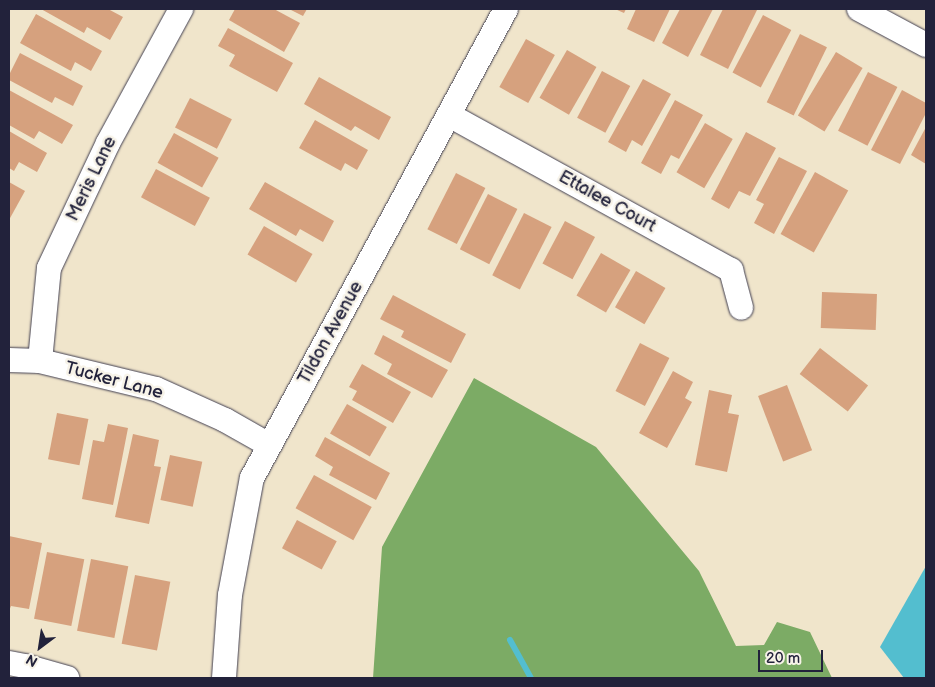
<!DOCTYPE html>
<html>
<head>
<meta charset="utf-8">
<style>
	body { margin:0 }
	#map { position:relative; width:935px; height:687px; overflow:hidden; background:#f0e5cb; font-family:"Balsamiq Sans",sans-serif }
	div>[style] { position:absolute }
	.forest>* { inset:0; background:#7cab65 }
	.water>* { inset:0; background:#53becf }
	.stream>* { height:6px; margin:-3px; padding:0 3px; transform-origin:3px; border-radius:3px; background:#53becf }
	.building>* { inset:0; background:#d6a17e; transform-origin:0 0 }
	.roads { filter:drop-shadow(0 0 1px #413f51) drop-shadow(0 0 1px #413f51) }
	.minor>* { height:24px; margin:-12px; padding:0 12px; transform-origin:12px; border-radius:12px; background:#fff }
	span { translate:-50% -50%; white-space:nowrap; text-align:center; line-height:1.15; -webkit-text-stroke:5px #f7f3e8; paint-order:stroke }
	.street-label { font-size:18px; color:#22223b }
	.frame { position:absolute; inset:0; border:10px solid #22223b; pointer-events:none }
	.north { position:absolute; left:15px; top:622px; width:50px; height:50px; -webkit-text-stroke:4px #f7f3e8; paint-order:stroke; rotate:211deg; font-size:14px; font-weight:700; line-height:20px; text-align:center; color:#22223b }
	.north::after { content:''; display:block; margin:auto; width:18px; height:22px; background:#22223b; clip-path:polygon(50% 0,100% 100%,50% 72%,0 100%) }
	.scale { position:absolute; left:758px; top:650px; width:65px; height:22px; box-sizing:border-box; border:2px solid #22223b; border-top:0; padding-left:6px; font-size:15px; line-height:18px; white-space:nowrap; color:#22223b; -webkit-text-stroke:4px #f7f3e8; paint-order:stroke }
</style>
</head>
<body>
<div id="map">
	<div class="forest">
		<div style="clip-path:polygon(474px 378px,596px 447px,699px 571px,736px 646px,764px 645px,777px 622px,810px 632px,832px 678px,373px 678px,382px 547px)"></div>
	</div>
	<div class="water">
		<div style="clip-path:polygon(926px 566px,926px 678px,904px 678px,880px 647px)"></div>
	</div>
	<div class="stream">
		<div style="left:510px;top:640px;width:43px;rotate:61.1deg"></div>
	</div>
	<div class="building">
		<div style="clip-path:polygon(41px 9px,108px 9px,123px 17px,110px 40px,87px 27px,84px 33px)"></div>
		<div style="clip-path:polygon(235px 9px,274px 9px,300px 23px,284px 52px,229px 20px)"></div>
		<div style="clip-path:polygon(289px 9px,307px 9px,303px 16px)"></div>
		<div style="clip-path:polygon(615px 9px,626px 9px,624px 13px)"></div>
		<div style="clip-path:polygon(636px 9px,670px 9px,654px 42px,627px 29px)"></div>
		<div style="clip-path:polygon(680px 9px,713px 9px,688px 57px,662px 43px)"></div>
		<div style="clip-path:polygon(723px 9px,757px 10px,728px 69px,700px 55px)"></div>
		<div style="clip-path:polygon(36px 14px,102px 51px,91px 71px,75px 62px,71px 71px,20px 43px)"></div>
		<div style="left:763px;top:15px;width:32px;height:65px;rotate:28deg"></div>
		<div style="clip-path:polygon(228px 28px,293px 63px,277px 92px,229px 66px,235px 55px,218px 46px)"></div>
		<div style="left:800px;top:34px;width:30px;height:76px;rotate:26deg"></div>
		<div style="left:526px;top:39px;width:33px;height:55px;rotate:29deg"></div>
		<div style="left:567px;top:50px;width:34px;height:55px;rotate:30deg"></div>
		<div style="left:836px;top:52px;width:31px;height:74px;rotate:31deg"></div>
		<div style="clip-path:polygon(20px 53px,83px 86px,73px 106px,55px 97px,52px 103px,9px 80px,9px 75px)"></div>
		<div style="left:602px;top:71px;width:32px;height:53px;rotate:28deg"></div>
		<div style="left:868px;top:72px;width:33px;height:66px;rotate:27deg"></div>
		<div style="clip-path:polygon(319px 77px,391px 117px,379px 140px,355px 126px,351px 131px,304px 104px)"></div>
		<div style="clip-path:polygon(643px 79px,671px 94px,642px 146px,632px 140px,626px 152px,608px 142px)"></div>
		<div style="clip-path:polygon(9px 90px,73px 125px,62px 144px,39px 131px,34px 139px,9px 125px)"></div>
		<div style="clip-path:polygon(902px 90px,926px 103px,926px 113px,900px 164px,871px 150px)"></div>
		<div style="left:190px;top:98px;width:47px;height:33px;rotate:27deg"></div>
		<div style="clip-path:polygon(675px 100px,703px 115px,679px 159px,671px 155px,661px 174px,641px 163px)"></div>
		<div style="clip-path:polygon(315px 120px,368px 150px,357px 170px,345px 163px,341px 171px,299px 148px)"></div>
		<div style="left:705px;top:123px;width:32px;height:57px;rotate:30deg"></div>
		<div style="clip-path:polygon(926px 127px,926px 164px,911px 155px)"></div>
		<div style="clip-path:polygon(9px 131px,47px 153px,37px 172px,19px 162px,14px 171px,9px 168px)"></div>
		<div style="clip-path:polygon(746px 132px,776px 148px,750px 196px,739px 191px,729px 209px,711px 199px)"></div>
		<div style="left:174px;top:133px;width:51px;height:34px;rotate:29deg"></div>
		<div style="clip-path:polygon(779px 157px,807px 171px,774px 234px,754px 223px,764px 204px,756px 200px)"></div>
		<div style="left:156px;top:169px;width:61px;height:32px;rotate:28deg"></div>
		<div style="left:815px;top:172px;width:38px;height:71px;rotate:29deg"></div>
		<div style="left:456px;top:173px;width:33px;height:63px;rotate:27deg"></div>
		<div style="clip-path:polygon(9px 182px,25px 191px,9px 220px)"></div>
		<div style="clip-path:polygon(265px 182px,334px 221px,323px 242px,300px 229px,296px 236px,249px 209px)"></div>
		<div style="left:488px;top:194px;width:33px;height:62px;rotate:27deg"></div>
		<div style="left:524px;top:213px;width:31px;height:70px;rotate:27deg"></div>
		<div style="left:565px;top:221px;width:34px;height:48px;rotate:28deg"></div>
		<div style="left:264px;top:226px;width:56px;height:33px;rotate:30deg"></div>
		<div style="left:601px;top:253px;width:34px;height:49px;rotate:30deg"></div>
		<div style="left:636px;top:271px;width:34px;height:42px;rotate:30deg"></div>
		<div style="left:822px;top:292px;width:55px;height:36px;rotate:2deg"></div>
		<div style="clip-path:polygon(393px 295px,466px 334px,451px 363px,401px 337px,404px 331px,380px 319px)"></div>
		<div style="clip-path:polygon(383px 335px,448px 370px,432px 398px,387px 374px,392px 364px,374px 354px)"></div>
		<div style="left:640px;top:343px;width:33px;height:54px;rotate:27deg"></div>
		<div style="left:820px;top:348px;width:61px;height:33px;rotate:38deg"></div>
		<div style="clip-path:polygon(362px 364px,411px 392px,393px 423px,352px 400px,357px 391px,349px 387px)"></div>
		<div style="clip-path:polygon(673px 371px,693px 382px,685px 398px,692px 402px,667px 448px,639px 433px)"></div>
		<div style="left:787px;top:385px;width:70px;height:31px;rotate:69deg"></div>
		<div style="clip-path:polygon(709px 390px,732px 395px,728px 413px,739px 415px,727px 472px,695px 465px)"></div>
		<div style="left:347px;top:404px;width:46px;height:34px;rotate:30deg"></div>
		<div style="left:57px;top:413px;width:32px;height:47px;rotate:11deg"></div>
		<div style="clip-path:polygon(108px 424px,128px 428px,113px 505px,82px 499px,93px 440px,104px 442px)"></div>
		<div style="clip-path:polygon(133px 434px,159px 440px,154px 466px,161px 467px,149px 524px,115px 517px)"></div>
		<div style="clip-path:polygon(325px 437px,390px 473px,376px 500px,329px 475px,333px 467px,315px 456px)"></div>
		<div style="left:170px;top:455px;width:33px;height:46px;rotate:12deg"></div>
		<div style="left:314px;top:475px;width:66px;height:38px;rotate:29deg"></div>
		<div style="left:297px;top:520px;width:45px;height:32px;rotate:28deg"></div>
		<div style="clip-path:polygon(9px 536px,42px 543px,29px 609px,11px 606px,9px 611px)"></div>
		<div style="left:47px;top:552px;width:38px;height:68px;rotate:11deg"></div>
		<div style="left:91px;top:559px;width:38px;height:73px;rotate:11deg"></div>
		<div style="left:135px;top:575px;width:36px;height:70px;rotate:11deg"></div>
	</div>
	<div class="roads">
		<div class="minor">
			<div style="left:859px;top:9px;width:76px;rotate:28.2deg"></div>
			<div style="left:449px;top:115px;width:322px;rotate:28.8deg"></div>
			<div style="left:731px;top:270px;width:39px;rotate:75deg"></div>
			<div style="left:9px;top:360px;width:31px;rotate:2deg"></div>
			<div style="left:40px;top:361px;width:119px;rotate:13.6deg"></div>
			<div style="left:156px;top:389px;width:76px;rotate:24.2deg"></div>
			<div style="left:225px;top:420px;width:51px;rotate:29.6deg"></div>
			<div style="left:40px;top:361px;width:93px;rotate:-84.5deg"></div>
			<div style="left:49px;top:268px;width:138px;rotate:-64.7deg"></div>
			<div style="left:108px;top:143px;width:153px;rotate:-61.4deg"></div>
			<div style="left:9px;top:663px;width:16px;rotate:11deg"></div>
			<div style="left:25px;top:666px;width:44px;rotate:15.9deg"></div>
			<div style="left:224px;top:678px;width:83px;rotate:-85.9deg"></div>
			<div style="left:230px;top:595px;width:119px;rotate:-79.4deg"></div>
			<div style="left:252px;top:478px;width:533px;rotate:-61.56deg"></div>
		</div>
	</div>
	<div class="street-label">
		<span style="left:92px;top:179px;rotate:-64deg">Meris Lane</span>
		<span style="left:607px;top:202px;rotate:29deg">Ettalee Court</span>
		<span style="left:331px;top:333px;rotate:-61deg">Tildon Avenue</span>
		<span style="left:114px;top:381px;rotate:15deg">Tucker Lane</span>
	</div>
	<div class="frame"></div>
	<div class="north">N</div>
	<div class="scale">20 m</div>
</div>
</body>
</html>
